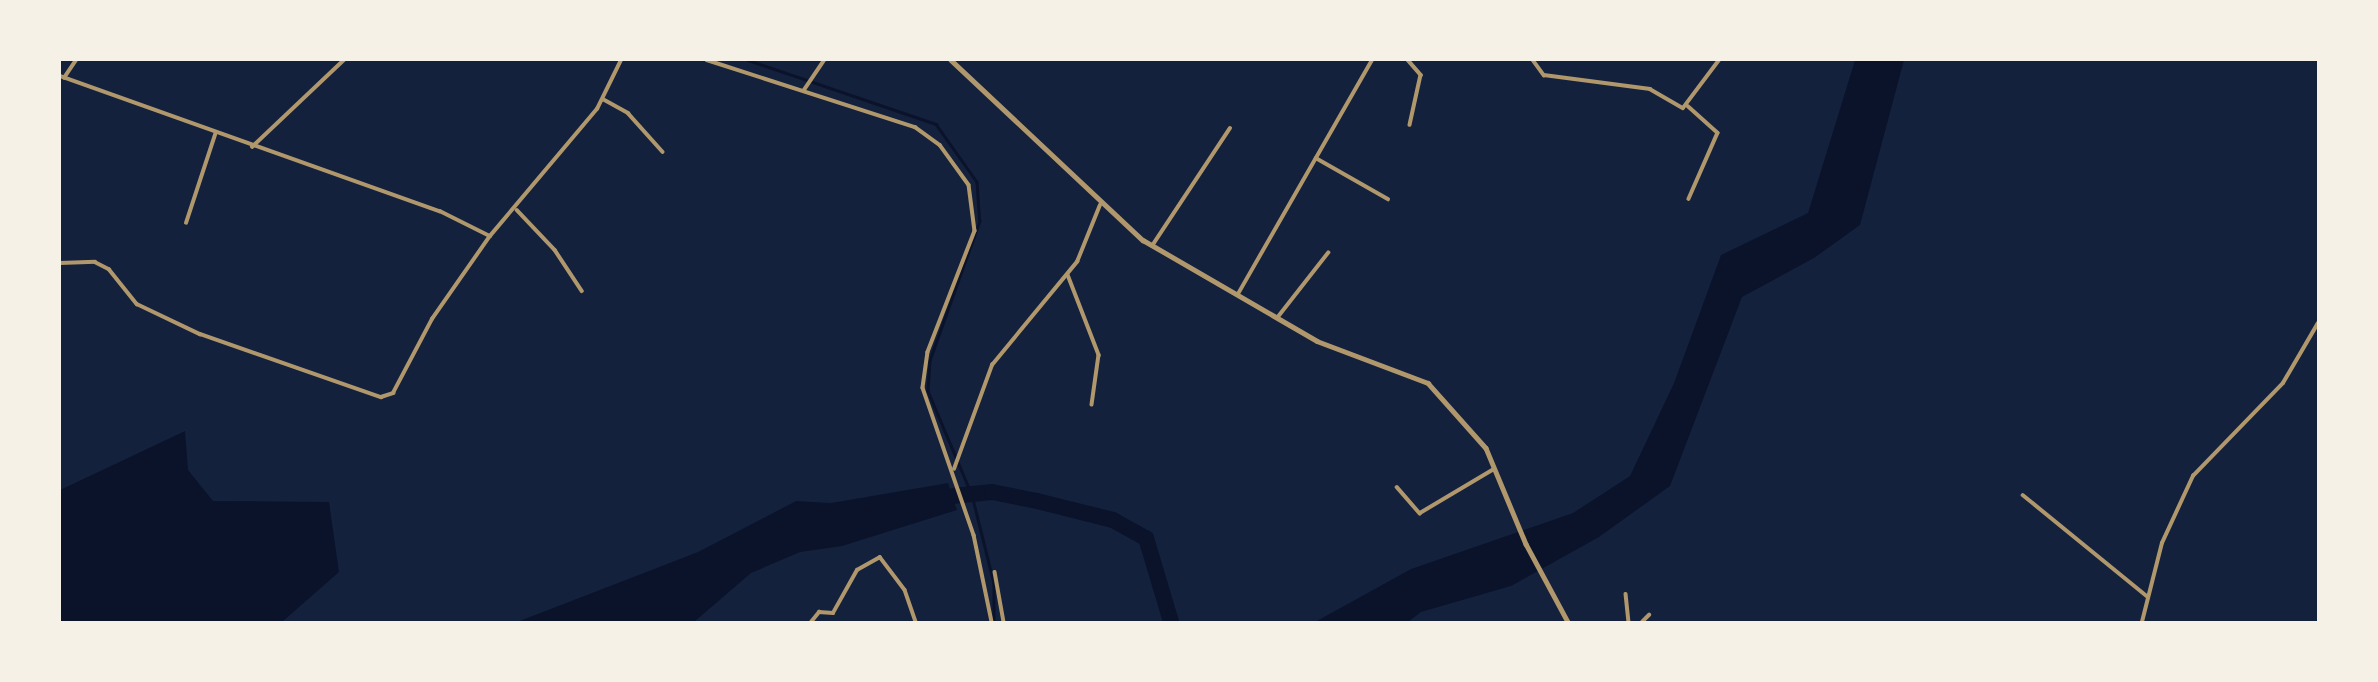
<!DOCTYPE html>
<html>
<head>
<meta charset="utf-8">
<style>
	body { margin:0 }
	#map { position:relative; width:2378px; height:682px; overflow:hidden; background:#14213d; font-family:Merriweather,serif }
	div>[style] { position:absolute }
	.water>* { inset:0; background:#0b132b }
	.stream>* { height:2.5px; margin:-1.25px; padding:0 1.25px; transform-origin:1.25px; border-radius:1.25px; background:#0b132b }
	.river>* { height:16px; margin:-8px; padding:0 8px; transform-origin:8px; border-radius:8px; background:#0b132b }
	.minor>* { height:3.5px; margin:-1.75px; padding:0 1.75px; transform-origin:1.75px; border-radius:1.75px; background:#b1986c }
	.tertiary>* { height:4.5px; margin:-2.25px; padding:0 2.25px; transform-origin:2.25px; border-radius:2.25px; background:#b1986c }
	span { translate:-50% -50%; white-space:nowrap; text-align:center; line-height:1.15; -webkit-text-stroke:6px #f6f1e7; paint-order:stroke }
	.frame { position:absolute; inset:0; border:61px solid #f6f1e7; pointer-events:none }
</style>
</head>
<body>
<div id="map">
	<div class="water">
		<div style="clip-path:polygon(1855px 60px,1904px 60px,1860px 225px,1814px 258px,1742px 297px,1670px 486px,1599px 537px,1511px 586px,1421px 612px,1408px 622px,1315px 622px,1411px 569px,1573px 513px,1630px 476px,1674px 383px,1721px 255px,1808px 213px)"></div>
		<div style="clip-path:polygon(185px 431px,188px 470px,213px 501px,329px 502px,339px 572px,282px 622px,60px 622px,60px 490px)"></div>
		<div style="clip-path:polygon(948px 483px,957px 510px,842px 546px,800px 552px,751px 573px,694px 622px,517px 622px,698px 552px,796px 501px,831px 503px)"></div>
	</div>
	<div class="stream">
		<div style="left:748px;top:60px;width:199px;rotate:18.8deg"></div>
		<div style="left:936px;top:124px;width:71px;rotate:54.7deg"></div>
		<div style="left:977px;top:182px;width:39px;rotate:86deg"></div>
		<div style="left:980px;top:221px;width:149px;rotate:109.7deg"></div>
		<div style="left:930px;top:361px;width:30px;rotate:94deg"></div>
		<div style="left:928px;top:391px;width:113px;rotate:67.1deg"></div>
		<div style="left:972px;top:495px;width:91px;rotate:76deg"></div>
		<div style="left:994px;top:583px;width:39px;rotate:90deg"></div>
	</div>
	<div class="river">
		<div style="left:953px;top:496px;width:39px;rotate:-6deg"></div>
		<div style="left:992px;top:492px;width:46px;rotate:11.3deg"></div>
		<div style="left:1037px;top:501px;width:78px;rotate:14deg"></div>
		<div style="left:1113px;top:520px;width:38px;rotate:29deg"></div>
		<div style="left:1146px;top:538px;width:88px;rotate:73.4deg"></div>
	</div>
	<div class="minor">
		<div style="left:707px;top:60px;width:219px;rotate:17.9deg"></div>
		<div style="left:915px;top:127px;width:31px;rotate:36deg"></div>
		<div style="left:940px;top:145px;width:49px;rotate:54.1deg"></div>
		<div style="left:969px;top:185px;width:46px;rotate:82.6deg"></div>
		<div style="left:975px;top:231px;width:130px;rotate:111.2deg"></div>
		<div style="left:928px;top:352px;width:36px;rotate:98deg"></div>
		<div style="left:923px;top:388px;width:156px;rotate:70.9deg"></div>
		<div style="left:974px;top:535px;width:89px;rotate:78.3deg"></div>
		<div style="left:1408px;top:60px;width:20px;rotate:49deg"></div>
		<div style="left:1421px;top:75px;width:51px;rotate:102.4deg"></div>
		<div style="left:1533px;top:60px;width:19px;rotate:54deg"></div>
		<div style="left:1544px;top:75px;width:107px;rotate:7.5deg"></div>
		<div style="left:1650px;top:89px;width:38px;rotate:30deg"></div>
		<div style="left:1683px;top:108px;width:60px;rotate:-53.1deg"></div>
		<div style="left:60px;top:76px;width:403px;rotate:19.6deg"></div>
		<div style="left:440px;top:211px;width:56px;rotate:26.6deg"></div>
		<div style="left:490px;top:236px;width:166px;rotate:-49.9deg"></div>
		<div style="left:597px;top:109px;width:55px;rotate:-63.9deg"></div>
		<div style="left:64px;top:78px;width:22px;rotate:-56deg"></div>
		<div style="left:804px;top:90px;width:36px;rotate:-56deg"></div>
		<div style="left:603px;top:99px;width:29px;rotate:29deg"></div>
		<div style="left:628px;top:113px;width:52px;rotate:48.1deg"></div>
		<div style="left:1688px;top:106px;width:40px;rotate:42deg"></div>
		<div style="left:1718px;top:133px;width:72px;rotate:113.7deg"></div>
		<div style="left:252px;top:147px;width:127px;rotate:-43.4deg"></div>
		<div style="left:1316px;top:158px;width:83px;rotate:29.7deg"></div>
		<div style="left:517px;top:210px;width:55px;rotate:46.5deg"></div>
		<div style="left:555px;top:250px;width:49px;rotate:56.6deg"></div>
		<div style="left:186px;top:223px;width:93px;rotate:-71.8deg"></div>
		<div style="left:1152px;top:246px;width:141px;rotate:-56.5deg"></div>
		<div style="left:60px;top:263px;width:35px;rotate:-2deg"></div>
		<div style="left:95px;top:262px;width:16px;rotate:27deg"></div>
		<div style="left:109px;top:269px;width:45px;rotate:51.3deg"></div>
		<div style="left:137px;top:304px;width:70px;rotate:25.5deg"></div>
		<div style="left:200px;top:334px;width:192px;rotate:19.2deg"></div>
		<div style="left:381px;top:397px;width:13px;rotate:-18deg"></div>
		<div style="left:393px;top:393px;width:84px;rotate:-62.2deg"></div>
		<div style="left:432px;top:319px;width:101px;rotate:-55.1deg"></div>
		<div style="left:1068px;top:275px;width:86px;rotate:68.8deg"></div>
		<div style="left:1099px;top:355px;width:50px;rotate:98deg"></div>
		<div style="left:1238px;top:294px;width:270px;rotate:-60.2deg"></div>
		<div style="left:1277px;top:318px;width:83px;rotate:-51.9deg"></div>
		<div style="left:954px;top:469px;width:111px;rotate:-69.9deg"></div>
		<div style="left:992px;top:365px;width:134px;rotate:-50.5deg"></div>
		<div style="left:1077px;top:262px;width:61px;rotate:-68deg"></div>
		<div style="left:1397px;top:487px;width:35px;rotate:49deg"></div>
		<div style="left:1420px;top:513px;width:86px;rotate:-30.7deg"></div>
		<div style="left:2023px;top:495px;width:161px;rotate:39.2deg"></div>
		<div style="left:995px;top:572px;width:51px;rotate:79.8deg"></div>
		<div style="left:1626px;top:594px;width:28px;rotate:84deg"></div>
		<div style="left:811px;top:622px;width:13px;rotate:-51deg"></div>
		<div style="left:819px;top:612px;width:14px;rotate:4deg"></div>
		<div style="left:833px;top:613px;width:49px;rotate:-60.8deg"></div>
		<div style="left:857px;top:570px;width:26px;rotate:-29deg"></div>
		<div style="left:880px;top:557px;width:41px;rotate:52.9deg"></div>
		<div style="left:905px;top:590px;width:34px;rotate:71deg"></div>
		<div style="left:1642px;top:622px;width:10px;rotate:-45deg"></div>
		<div style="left:2142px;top:622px;width:81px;rotate:-75.8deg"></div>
		<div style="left:2162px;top:543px;width:74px;rotate:-65.2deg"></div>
		<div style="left:2193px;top:476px;width:129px;rotate:-45.9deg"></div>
		<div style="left:2283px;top:383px;width:69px;rotate:-59.7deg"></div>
	</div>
	<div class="tertiary">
		<div style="left:951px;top:60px;width:263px;rotate:43.2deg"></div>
		<div style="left:1143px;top:240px;width:201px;rotate:30.1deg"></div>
		<div style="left:1317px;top:341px;width:119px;rotate:20.7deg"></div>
		<div style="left:1428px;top:383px;width:87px;rotate:48.3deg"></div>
		<div style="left:1486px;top:448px;width:104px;rotate:67.4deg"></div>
		<div style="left:1526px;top:544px;width:89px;rotate:61.7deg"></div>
	</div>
	<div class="frame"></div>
</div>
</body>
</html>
